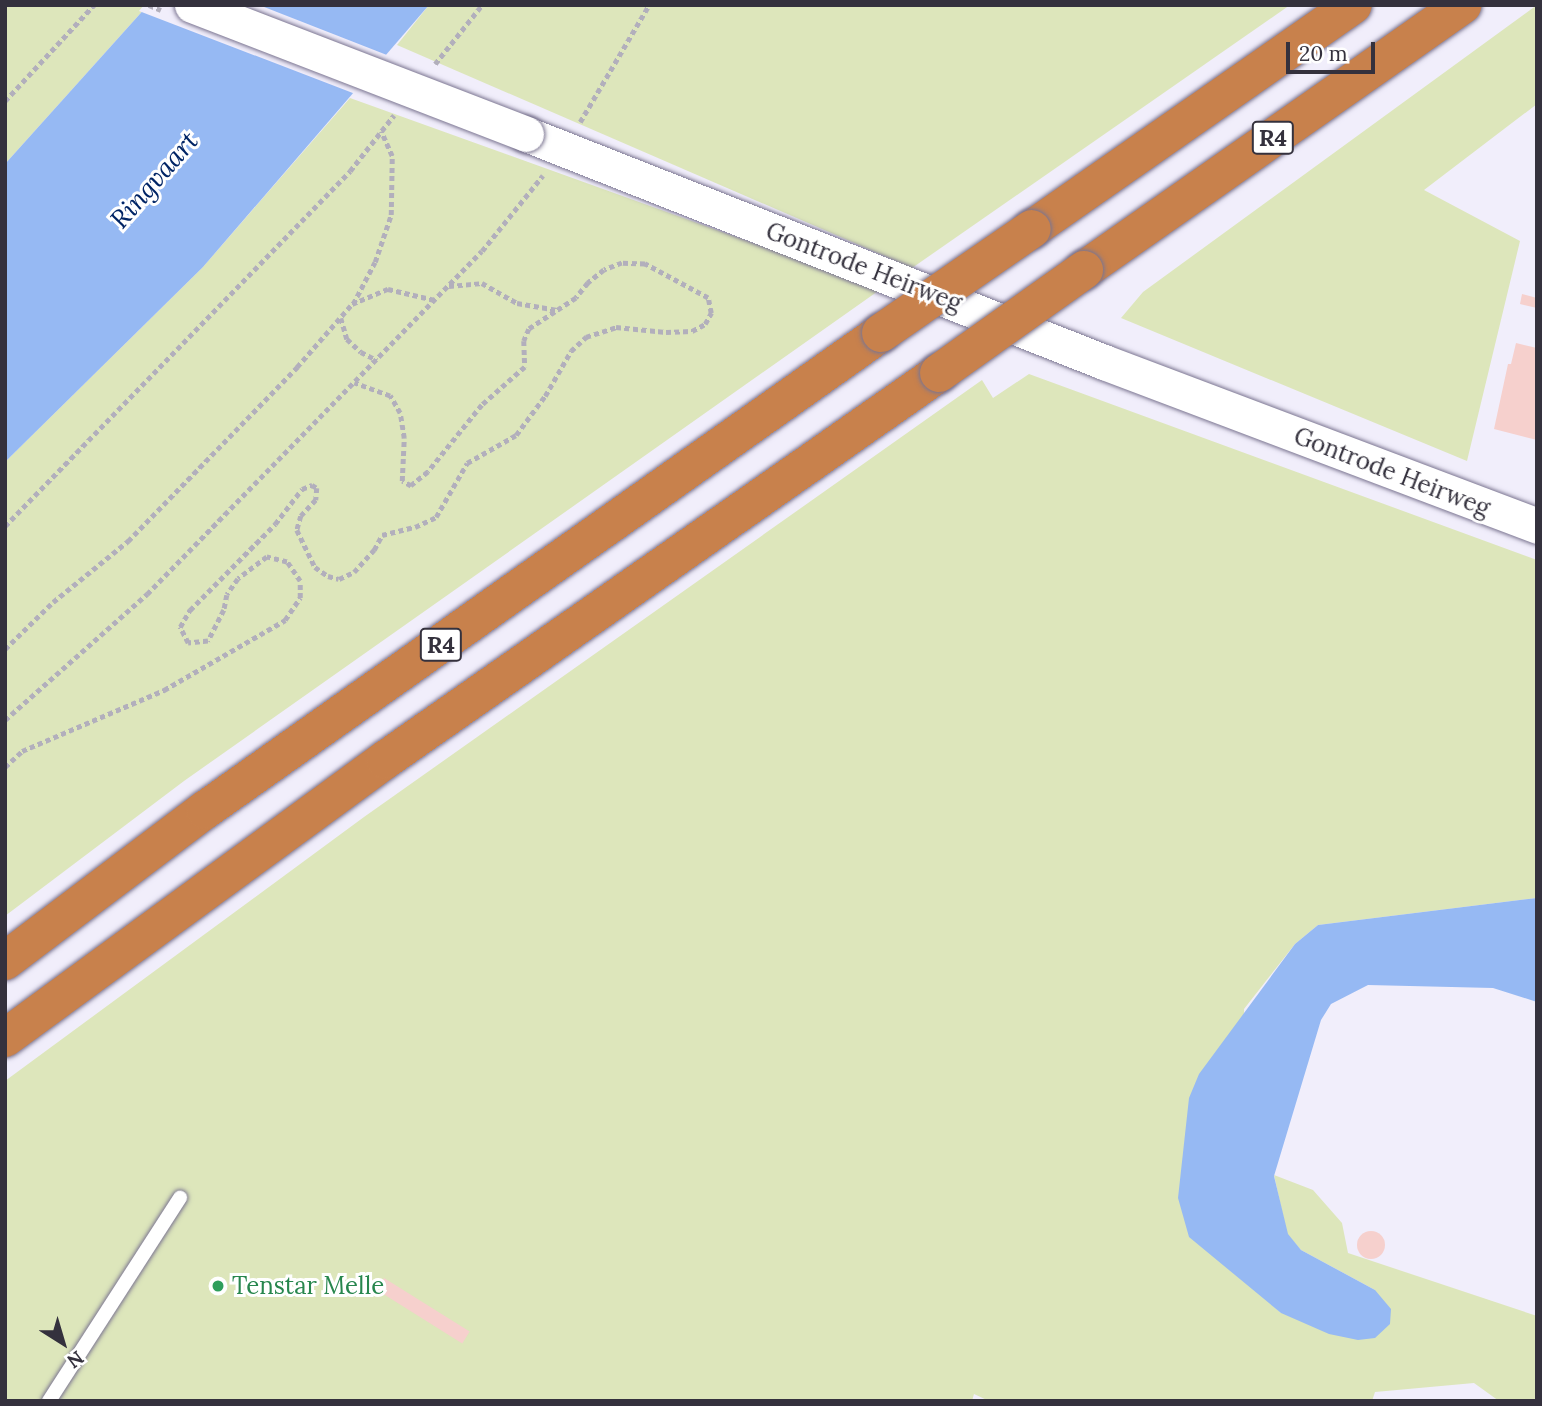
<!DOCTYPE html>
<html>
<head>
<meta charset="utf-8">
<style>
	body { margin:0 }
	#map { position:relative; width:1542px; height:1406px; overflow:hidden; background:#f1eefb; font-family:Lora,serif }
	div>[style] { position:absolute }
	.green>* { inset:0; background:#dde6bb }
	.water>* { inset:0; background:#96b9f3 }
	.pier>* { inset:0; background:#f1eefb }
	.building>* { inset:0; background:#f6d0cd; transform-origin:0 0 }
	.round { border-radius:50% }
	.path>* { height:4.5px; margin-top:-2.25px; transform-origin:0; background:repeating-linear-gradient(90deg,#b2afbc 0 5px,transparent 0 8.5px) }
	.roads { filter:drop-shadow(0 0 2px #7b7591) drop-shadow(0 0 2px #7b7591) }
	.service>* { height:14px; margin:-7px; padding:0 7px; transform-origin:7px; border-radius:7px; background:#fff }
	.tertiary>* { height:35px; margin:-17.5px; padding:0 17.5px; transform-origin:17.5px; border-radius:17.5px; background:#fff }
	.motorway>* { height:38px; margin:-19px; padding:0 19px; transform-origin:19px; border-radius:19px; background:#c8814c }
	.path-bridge>* { height:4.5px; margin-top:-2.25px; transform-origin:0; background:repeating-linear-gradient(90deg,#b2afbc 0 5px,transparent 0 8.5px) }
	.bridges { filter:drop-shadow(0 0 2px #7b7591) drop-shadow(0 0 2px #7b7591) }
	.tertiary-bridge>* { height:35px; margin:-17.5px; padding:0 17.5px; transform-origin:17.5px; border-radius:17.5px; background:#fff }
	.motorway-bridge>* { height:38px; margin:-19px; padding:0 19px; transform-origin:19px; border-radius:19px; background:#c8814c }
	.dots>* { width:19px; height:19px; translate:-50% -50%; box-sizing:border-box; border:4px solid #fff; border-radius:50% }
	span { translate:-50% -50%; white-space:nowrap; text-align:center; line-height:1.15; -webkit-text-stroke:6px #fff; paint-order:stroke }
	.shield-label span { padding:2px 5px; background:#fff; border:2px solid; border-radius:5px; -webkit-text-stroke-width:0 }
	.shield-label { font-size:23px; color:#34313d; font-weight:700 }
	.street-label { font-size:24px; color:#34313d }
	.leisure-label { font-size:24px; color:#27864d }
	.left { translate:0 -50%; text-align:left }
	.water-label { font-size:26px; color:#002465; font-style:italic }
	.frame { position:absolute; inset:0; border:7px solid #34313d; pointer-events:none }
	.north { position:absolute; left:28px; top:1308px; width:70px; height:70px; -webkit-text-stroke:5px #fff; paint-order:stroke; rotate:143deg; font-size:19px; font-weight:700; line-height:28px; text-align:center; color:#34313d }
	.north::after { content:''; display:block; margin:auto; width:24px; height:32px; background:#34313d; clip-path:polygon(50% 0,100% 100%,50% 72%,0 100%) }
	.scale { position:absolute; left:1286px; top:42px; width:89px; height:32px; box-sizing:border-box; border:4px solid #34313d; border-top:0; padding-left:9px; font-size:21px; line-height:24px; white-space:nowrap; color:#34313d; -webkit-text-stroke:5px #fff; paint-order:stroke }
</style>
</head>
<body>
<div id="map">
	<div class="green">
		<div style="clip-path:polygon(5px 5px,148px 5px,5px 164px)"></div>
		<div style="clip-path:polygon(429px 5px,1290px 5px,912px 268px,397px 45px)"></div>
		<div style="clip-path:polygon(1537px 5px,1537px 104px,1424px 190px,1520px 241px,1467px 461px,1121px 318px,1143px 292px)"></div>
		<div style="clip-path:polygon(350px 98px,881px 289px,184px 781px,5px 916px,5px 462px,203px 267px)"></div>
		<div style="clip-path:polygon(1029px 374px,1537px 560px,1537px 898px,1318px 925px,1295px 944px,1244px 1009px,1257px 1291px,1281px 1313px,1375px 1290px,1301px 1250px,1287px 1234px,1274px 1175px,1313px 1190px,1342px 1223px,1348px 1253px,1537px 1316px,1537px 1401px,1499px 1401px,1474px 1383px,1375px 1392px,1372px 1401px,989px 1401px,974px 1394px,972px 1401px,5px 1401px,5px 1081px,364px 817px,982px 380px,993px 398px)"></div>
	</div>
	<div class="water">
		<div style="clip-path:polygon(148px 5px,429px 5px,203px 267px,5px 462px,5px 164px)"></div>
		<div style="clip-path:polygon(1537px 898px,1537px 1002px,1493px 988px,1368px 985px,1331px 1004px,1321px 1020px,1274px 1176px,1288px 1234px,1301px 1250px,1375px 1290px,1391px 1309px,1390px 1324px,1375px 1338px,1358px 1340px,1329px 1334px,1281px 1313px,1189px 1237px,1178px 1198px,1189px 1098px,1199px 1074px,1295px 944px,1318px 925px)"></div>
	</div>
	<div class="pier">
		<div style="clip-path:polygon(144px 5px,259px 5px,392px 57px,358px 95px,139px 11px)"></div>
	</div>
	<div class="building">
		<div style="clip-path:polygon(1522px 294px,1537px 298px,1537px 308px,1520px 304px)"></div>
		<div style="clip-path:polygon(1516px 343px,1537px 348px,1537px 440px,1494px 429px,1508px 364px,1511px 364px)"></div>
		<div class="round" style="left:1357px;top:1231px;width:28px;height:28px"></div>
		<div style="left:384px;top:1278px;width:101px;height:14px;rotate:32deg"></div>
	</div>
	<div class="path">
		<div style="left:435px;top:64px;width:75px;rotate:-51.5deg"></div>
		<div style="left:5px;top:101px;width:131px;rotate:-47.2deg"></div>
		<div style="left:580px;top:122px;width:136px;rotate:-59.5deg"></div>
		<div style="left:449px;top:286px;width:33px;rotate:-5deg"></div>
		<div style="left:482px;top:283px;width:40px;rotate:29.7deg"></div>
		<div style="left:517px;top:303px;width:41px;rotate:9.9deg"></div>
		<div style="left:353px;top:304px;width:47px;rotate:-62.4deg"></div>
		<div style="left:375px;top:262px;width:50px;rotate:-71.2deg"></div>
		<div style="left:391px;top:215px;width:59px;rotate:-89deg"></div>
		<div style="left:392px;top:156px;width:27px;rotate:-114deg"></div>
		<div style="left:341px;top:318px;width:22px;rotate:74deg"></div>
		<div style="left:347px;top:339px;width:19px;rotate:43deg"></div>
		<div style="left:361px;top:352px;width:18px;rotate:27deg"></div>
		<div style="left:5px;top:526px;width:495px;rotate:-45.8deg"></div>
		<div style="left:350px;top:171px;width:71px;rotate:-51.8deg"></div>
		<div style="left:5px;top:649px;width:67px;rotate:-44.4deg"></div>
		<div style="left:53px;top:602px;width:97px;rotate:-39.1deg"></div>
		<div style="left:128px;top:541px;width:243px;rotate:-45.8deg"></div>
		<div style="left:297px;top:367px;width:84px;rotate:-48.9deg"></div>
		<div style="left:352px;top:304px;width:39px;rotate:-23deg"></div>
		<div style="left:388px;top:289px;width:48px;rotate:13.2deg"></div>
		<div style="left:5px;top:720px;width:190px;rotate:-41.6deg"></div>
		<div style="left:147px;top:594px;width:479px;rotate:-45.7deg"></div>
		<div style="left:482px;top:251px;width:97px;rotate:-51.2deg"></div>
		<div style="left:5px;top:767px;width:23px;rotate:-43deg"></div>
		<div style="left:22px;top:751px;width:155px;rotate:-23.2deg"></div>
		<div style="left:164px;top:690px;width:140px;rotate:-30deg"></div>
		<div style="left:285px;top:620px;width:27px;rotate:-56deg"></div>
		<div style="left:300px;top:598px;width:17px;rotate:-90deg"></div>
		<div style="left:300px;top:581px;width:23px;rotate:-124deg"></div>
		<div style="left:287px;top:562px;width:21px;rotate:-166deg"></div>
		<div style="left:267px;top:557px;width:36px;rotate:143deg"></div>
		<div style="left:238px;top:579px;width:19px;rotate:125deg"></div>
		<div style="left:227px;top:595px;width:15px;rotate:101deg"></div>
		<div style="left:224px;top:610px;width:35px;rotate:117deg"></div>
		<div style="left:208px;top:641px;width:20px;rotate:174deg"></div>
		<div style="left:188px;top:643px;width:18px;rotate:-117deg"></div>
		<div style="left:180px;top:627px;width:20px;rotate:-60deg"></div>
		<div style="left:190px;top:610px;width:121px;rotate:-45.3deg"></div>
		<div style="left:275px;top:524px;width:44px;rotate:-52.4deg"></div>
		<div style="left:302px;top:489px;width:11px;rotate:-22deg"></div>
		<div style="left:312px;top:485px;width:6px;rotate:31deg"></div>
		<div style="left:317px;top:488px;width:12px;rotate:95deg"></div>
		<div style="left:316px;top:500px;width:22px;rotate:133deg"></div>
		<div style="left:301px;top:516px;width:15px;rotate:106deg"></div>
		<div style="left:297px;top:530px;width:41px;rotate:64.1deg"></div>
		<div style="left:315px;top:567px;width:16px;rotate:35deg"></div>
		<div style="left:328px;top:576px;width:11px;rotate:15deg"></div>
		<div style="left:339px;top:579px;width:17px;rotate:-25deg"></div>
		<div style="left:354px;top:572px;width:30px;rotate:-48deg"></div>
		<div style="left:374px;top:550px;width:17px;rotate:-62deg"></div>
		<div style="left:382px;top:535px;width:34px;rotate:-14deg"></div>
		<div style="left:415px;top:527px;width:23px;rotate:-25deg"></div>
		<div style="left:436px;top:517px;width:62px;rotate:-60.1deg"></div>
		<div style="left:467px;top:463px;width:56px;rotate:-29.7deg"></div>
		<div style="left:516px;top:435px;width:49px;rotate:-53.4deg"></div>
		<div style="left:545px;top:396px;width:52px;rotate:-60deg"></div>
		<div style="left:571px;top:351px;width:21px;rotate:-43deg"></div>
		<div style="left:586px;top:337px;width:32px;rotate:-18deg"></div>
		<div style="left:616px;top:327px;width:50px;rotate:5.7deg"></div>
		<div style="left:666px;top:332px;width:26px;rotate:-2deg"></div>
		<div style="left:692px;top:331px;width:15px;rotate:-28deg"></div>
		<div style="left:705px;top:324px;width:13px;rotate:-61deg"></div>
		<div style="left:711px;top:313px;width:15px;rotate:-101deg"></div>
		<div style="left:708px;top:298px;width:72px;rotate:-151.6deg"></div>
		<div style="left:645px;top:264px;width:23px;rotate:-178deg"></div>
		<div style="left:622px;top:263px;width:19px;rotate:159deg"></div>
		<div style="left:604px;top:270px;width:21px;rotate:141deg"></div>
		<div style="left:588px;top:283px;width:19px;rotate:129deg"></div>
		<div style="left:576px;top:298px;width:56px;rotate:146.6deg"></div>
		<div style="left:529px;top:329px;width:13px;rotate:113deg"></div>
		<div style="left:524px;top:341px;width:26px;rotate:88deg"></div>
		<div style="left:525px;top:367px;width:57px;rotate:138.5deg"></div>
		<div style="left:482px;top:405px;width:86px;rotate:128.9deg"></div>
		<div style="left:428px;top:472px;width:22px;rotate:141deg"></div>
		<div style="left:411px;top:486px;width:10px;rotate:-151deg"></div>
		<div style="left:402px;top:481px;width:43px;rotate:-87.3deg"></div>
		<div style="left:404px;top:438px;width:25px;rotate:-99deg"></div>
		<div style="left:400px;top:413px;width:20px;rotate:-120deg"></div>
		<div style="left:390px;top:396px;width:38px;rotate:-160deg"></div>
	</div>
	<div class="roads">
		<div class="service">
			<div style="left:49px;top:1401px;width:242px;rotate:-57.2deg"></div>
		</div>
		<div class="tertiary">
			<div style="left:526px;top:134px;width:621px;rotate:21.53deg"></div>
			<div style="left:1104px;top:362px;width:463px;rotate:20.7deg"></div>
		</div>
		<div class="motorway">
			<div style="left:1032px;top:229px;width:391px;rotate:-34.9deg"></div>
			<div style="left:1084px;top:270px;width:462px;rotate:-35deg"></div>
			<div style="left:5px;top:961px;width:251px;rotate:-37.1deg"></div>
			<div style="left:205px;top:810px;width:827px;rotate:-35.21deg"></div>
			<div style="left:5px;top:1038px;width:471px;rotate:-36.2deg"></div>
			<div style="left:385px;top:760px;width:676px;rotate:-34.94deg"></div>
		</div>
	</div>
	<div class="path-bridge">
		<div style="left:149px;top:5px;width:13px;rotate:23deg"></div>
	</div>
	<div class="bridges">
		<div class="tertiary-bridge">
			<div style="left:192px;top:5px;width:358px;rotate:21.1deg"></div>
		</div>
		<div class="motorway-bridge">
			<div style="left:881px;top:333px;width:183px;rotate:-34.6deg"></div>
			<div style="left:939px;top:373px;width:178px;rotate:-35.4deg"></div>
		</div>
	</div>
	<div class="dots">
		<div style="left:218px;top:1286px;background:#2e9e5b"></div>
	</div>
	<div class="shield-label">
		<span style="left:1273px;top:138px">R4</span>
		<span style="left:441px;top:645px">R4</span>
	</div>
	<div class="street-label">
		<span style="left:864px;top:267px;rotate:21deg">Gontrode Heirweg</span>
		<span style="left:1392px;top:472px;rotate:21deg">Gontrode Heirweg</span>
	</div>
	<div class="leisure-label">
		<span class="left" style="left:232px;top:1286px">Tenstar Melle</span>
	</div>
	<div class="water-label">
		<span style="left:154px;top:180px;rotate:-49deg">Ringvaart</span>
	</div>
	<div class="frame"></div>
	<div class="north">N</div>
	<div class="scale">20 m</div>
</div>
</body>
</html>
